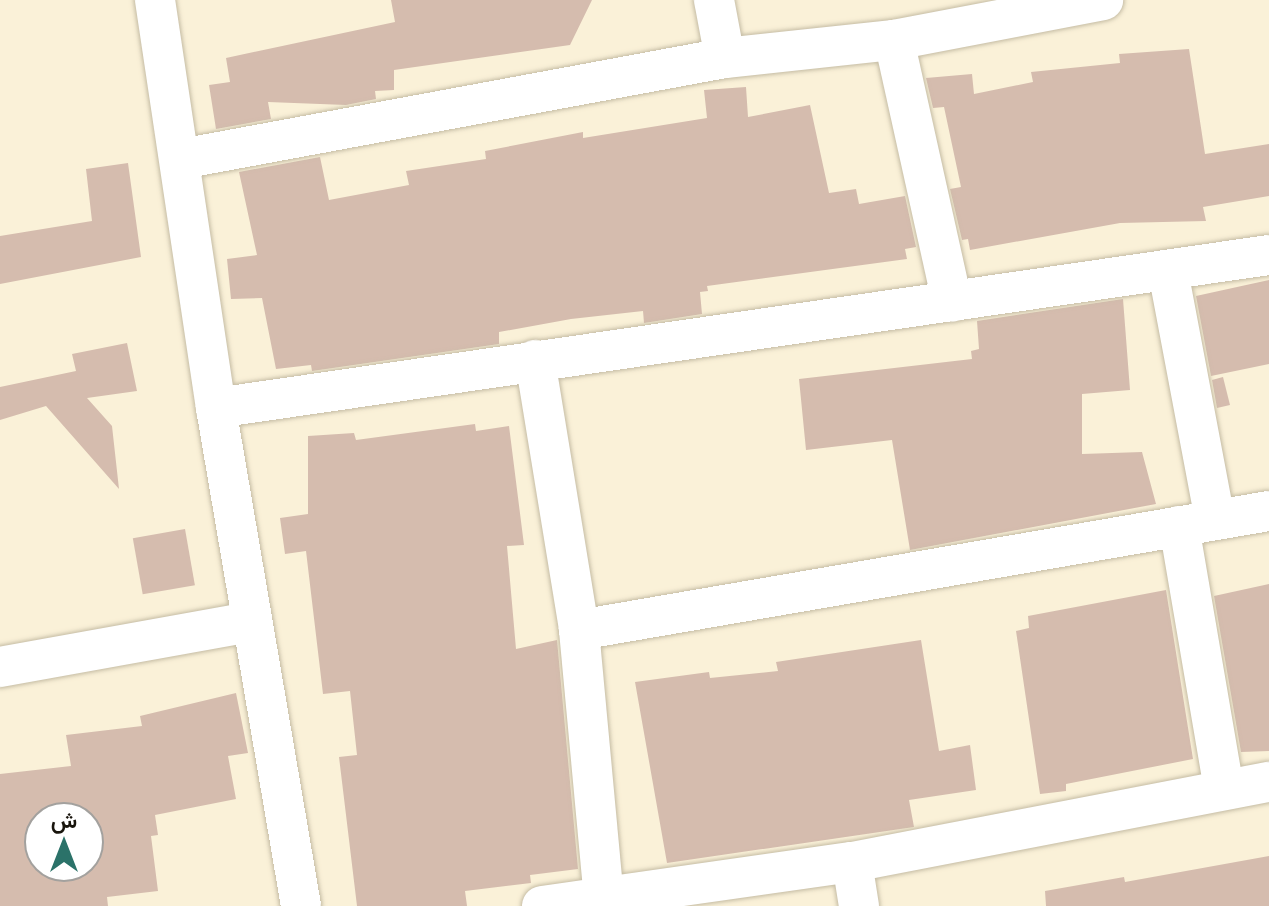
<!DOCTYPE html>
<html>
<head>
<meta charset="utf-8">
<style>
	body { margin:0 }
	#map { position:relative; width:1269px; height:906px; overflow:hidden; background:#faf1d8; font-family:"Asap Condensed",Vazirmatn,sans-serif }
	div>[style] { position:absolute }
	.building>* { inset:0; background:#d5bcae; transform-origin:0 0 }
	.roads { filter:drop-shadow(0 0 2px #c5bca4) drop-shadow(0 0 2px #c5bca4) }
	.street>* { height:40px; margin:-20px; padding:0 20px; transform-origin:20px; border-radius:20px; background:#fff }
	span { translate:-50% -50%; white-space:nowrap; text-align:center; line-height:1.15; -webkit-text-stroke:7px #fff; paint-order:stroke }
	.north { position:absolute; left:24px; top:802px; width:80px; height:80px; box-sizing:border-box; background:#fff; border:2px solid #a3a19e; border-radius:50%; rotate:0deg; font-size:22px; font-weight:700; line-height:32px; text-align:center; color:#19150d }
	.north::after { content:''; display:block; margin:auto; width:28px; height:36px; background:#2b7269; clip-path:polygon(50% 0,100% 100%,50% 72%,0 100%) }
</style>
</head>
<body>
<div id="map">
	<div class="building">
		<div style="clip-path:polygon(391px 0,592px 0,570px 45px,394px 70px,394px 90px,375px 91px,376px 99px,346px 105px,268px 102px,271px 119px,216px 129px,209px 85px,230px 82px,226px 58px,395px 22px)"></div>
		<div style="clip-path:polygon(1189px 49px,1205px 154px,1269px 144px,1269px 196px,1203px 207px,1206px 221px,1120px 223px,970px 250px,968px 239px,962px 240px,950px 189px,961px 187px,944px 107px,933px 108px,926px 78px,972px 74px,974px 94px,1033px 82px,1031px 72px,1120px 63px,1119px 54px)"></div>
		<div style="clip-path:polygon(746px 87px,748px 117px,810px 105px,829px 193px,856px 189px,859px 204px,905px 196px,916px 247px,905px 249px,907px 259px,707px 286px,708px 291px,700px 292px,702px 314px,644px 323px,643px 311px,571px 319px,499px 332px,499px 344px,312px 371px,311px 365px,276px 369px,262px 298px,231px 299px,227px 259px,257px 255px,239px 172px,320px 157px,329px 200px,409px 185px,406px 171px,486px 159px,485px 151px,583px 132px,583px 138px,707px 118px,704px 90px)"></div>
		<div style="clip-path:polygon(128px 163px,141px 257px,0 284px,0 236px,92px 221px,86px 169px)"></div>
		<div style="clip-path:polygon(1269px 280px,1269px 364px,1211px 376px,1196px 296px)"></div>
		<div style="clip-path:polygon(1123px 299px,1130px 390px,1082px 394px,1082px 454px,1142px 452px,1156px 504px,910px 550px,892px 440px,806px 450px,799px 379px,972px 359px,971px 351px,979px 349px,977px 321px)"></div>
		<div style="clip-path:polygon(127px 343px,137px 391px,87px 398px,112px 426px,119px 489px,46px 406px,0 420px,0 387px,76px 371px,72px 354px)"></div>
		<div style="clip-path:polygon(1223px 377px,1230px 405px,1217px 408px,1212px 380px)"></div>
		<div style="clip-path:polygon(475px 424px,476px 431px,509px 426px,524px 545px,507px 546px,516px 649px,557px 640px,578px 869px,530px 875px,531px 883px,465px 891px,467px 906px,357px 906px,339px 757px,357px 755px,350px 691px,323px 694px,306px 551px,285px 554px,280px 518px,308px 514px,308px 436px,354px 433px,356px 440px)"></div>
		<div style="left:185px;top:529px;width:57px;height:53px;rotate:80deg"></div>
		<div style="clip-path:polygon(1269px 584px,1269px 751px,1241px 752px,1214px 596px)"></div>
		<div style="clip-path:polygon(1166px 590px,1193px 759px,1066px 784px,1066px 791px,1040px 794px,1016px 631px,1029px 628px,1028px 616px)"></div>
		<div style="clip-path:polygon(921px 640px,939px 751px,970px 745px,976px 790px,909px 800px,914px 827px,667px 863px,635px 682px,709px 672px,710px 678px,778px 671px,776px 662px)"></div>
		<div style="clip-path:polygon(evenodd,236px 693px,248px 753px,228px 756px,236px 799px,155px 815px,158px 835px,151px 836px,158px 891px,107px 897px,108px 906px,0 906px,0 774px,71px 766px,66px 735px,142px 726px,140px 716px,236px 693px,40px 818px,88px 818px,88px 866px,40px 866px,40px 818px)"></div>
		<div style="clip-path:polygon(1269px 856px,1269px 906px,1046px 906px,1045px 891px,1124px 877px,1125px 882px)"></div>
	</div>
	<div class="roads">
		<div class="street">
			<div style="left:155px;top:0;width:413px;rotate:81.5deg"></div>
			<div style="left:216px;top:408px;width:505px;rotate:80.31deg"></div>
			<div style="left:714px;top:0;width:59px;rotate:79.3deg"></div>
			<div style="left:894px;top:40px;width:268px;rotate:77.5deg"></div>
			<div style="left:181px;top:159px;width:553px;rotate:-10.52deg"></div>
			<div style="left:725px;top:58px;width:170px;rotate:-6.1deg"></div>
			<div style="left:894px;top:40px;width:213px;rotate:-10.8deg"></div>
			<div style="left:1168px;top:271px;width:253px;rotate:79.3deg"></div>
			<div style="left:535px;top:360px;width:274px;rotate:80.7deg"></div>
			<div style="left:579px;top:630px;width:268px;rotate:84.7deg"></div>
			<div style="left:216px;top:408px;width:1064px;rotate:-8.27deg"></div>
			<div style="left:1179px;top:526px;width:267px;rotate:80.3deg"></div>
			<div style="left:579px;top:630px;width:700px;rotate:-9.79deg"></div>
			<div style="left:0;top:667px;width:255px;rotate:-10.2deg"></div>
			<div style="left:852px;top:862px;width:45px;rotate:81deg"></div>
			<div style="left:542px;top:906px;width:313px;rotate:-8.1deg"></div>
			<div style="left:852px;top:862px;width:425px;rotate:-10.9deg"></div>
		</div>
	</div>
	<div class="north">ش</div>
</div>
</body>
</html>
